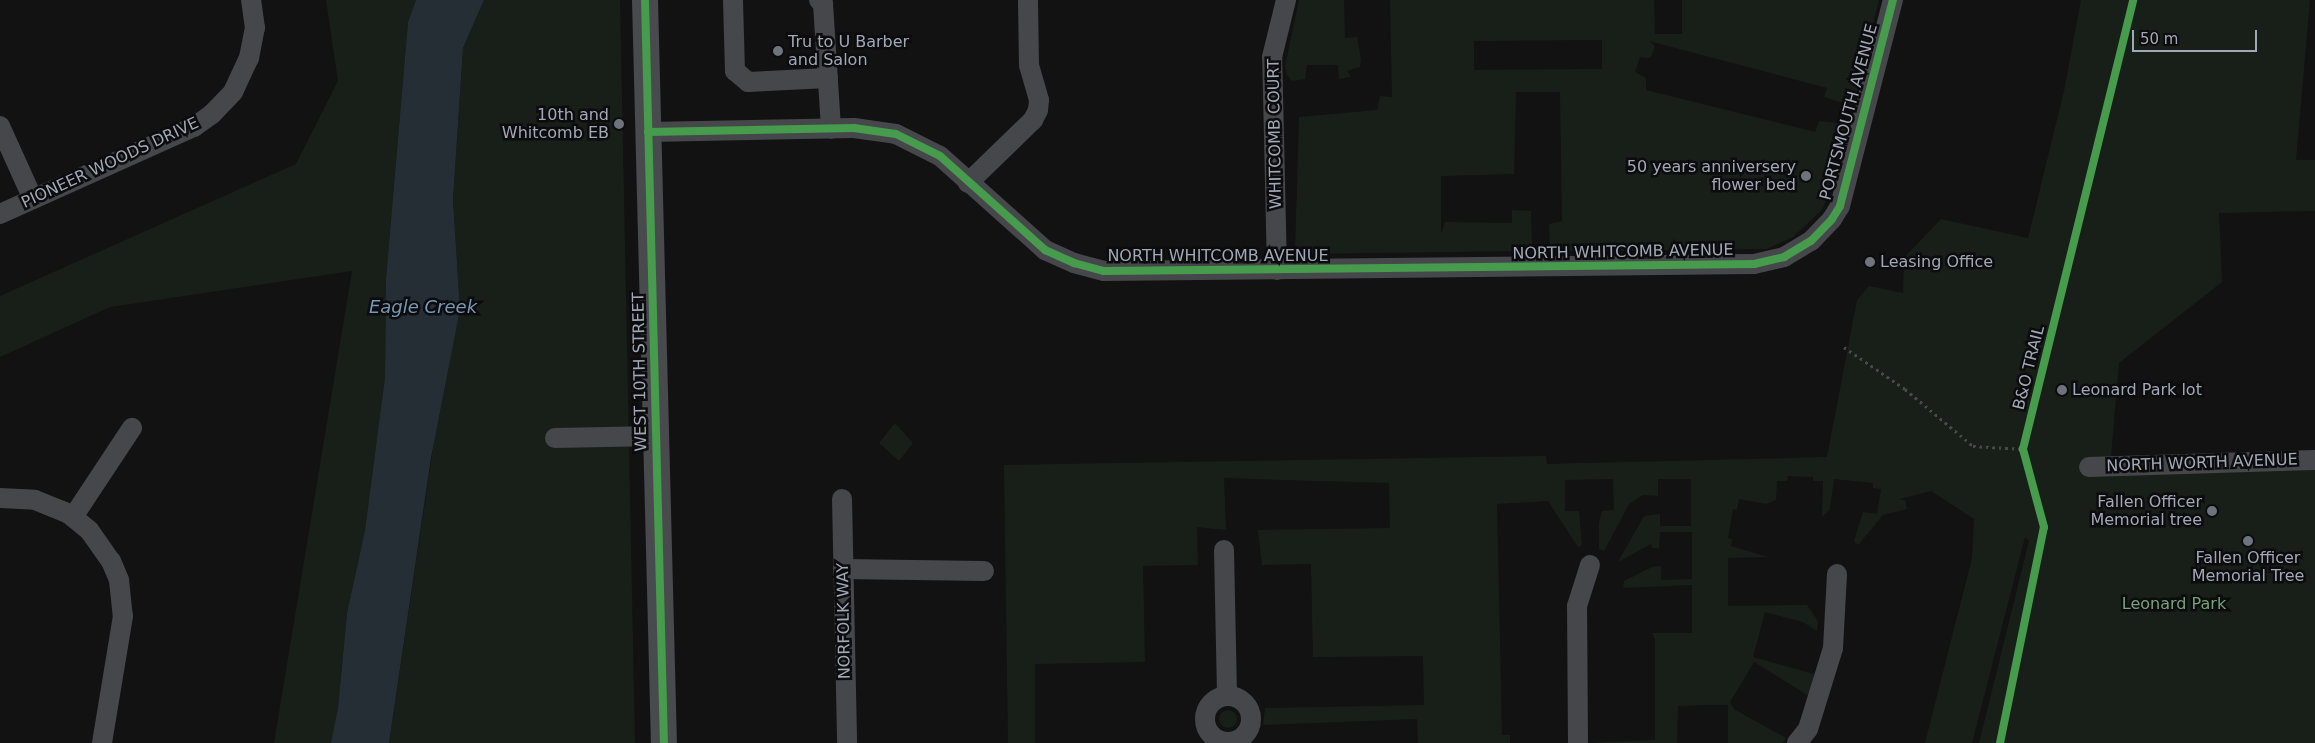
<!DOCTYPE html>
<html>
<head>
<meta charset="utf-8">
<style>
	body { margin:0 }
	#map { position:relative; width:2315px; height:743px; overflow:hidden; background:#121212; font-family:"DejaVu Sans",sans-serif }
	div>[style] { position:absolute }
	.green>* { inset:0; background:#181f19 }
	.round { border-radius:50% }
	.water>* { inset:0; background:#252d35 }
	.path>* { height:3px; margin-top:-1.5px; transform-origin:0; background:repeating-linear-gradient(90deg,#47494d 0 2.5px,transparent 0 6.5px) }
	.minor>* { height:20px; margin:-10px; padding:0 10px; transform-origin:10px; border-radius:10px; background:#46474b }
	.minor>.ring { margin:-10px; padding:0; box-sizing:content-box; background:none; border:20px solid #46474b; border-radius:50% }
	.major>* { height:26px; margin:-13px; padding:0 13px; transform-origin:13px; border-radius:13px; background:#494a4d }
	.cycleway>* { height:8px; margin:-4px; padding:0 4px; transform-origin:4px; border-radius:4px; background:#469c4c }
	.dots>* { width:14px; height:14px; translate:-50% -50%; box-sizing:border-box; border:2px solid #0c0c0e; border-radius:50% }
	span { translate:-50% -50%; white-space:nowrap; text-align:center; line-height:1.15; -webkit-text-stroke:5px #0c0c0e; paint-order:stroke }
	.poi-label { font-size:16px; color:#a1a8b5 }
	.left { translate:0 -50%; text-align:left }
	.right { translate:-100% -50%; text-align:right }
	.street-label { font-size:16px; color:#a1a8b5 }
	.park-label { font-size:16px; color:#76a278 }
	.water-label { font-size:18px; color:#7598b4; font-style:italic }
	.scale { position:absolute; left:2132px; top:30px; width:125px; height:22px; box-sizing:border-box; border:2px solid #a1a8b5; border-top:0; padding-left:6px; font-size:15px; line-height:18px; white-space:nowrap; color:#a1a8b5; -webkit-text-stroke:4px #0c0c0e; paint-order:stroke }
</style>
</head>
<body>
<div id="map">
	<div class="green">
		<div style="clip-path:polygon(326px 0,416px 0,408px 22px,386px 278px,385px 377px,365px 530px,347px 613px,338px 708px,332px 743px,274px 743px,352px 271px,110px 307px,0 357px,0 296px,296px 164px,338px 81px)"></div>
		<div style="clip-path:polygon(484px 0,620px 0,635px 743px,389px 743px,433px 448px,460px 310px,453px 200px,463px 48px)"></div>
		<div style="clip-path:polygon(1299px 0,1344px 0,1345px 38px,1357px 37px,1361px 60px,1360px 67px,1347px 71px,1351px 77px,1339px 79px,1338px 65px,1307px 65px,1305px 79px,1292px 81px,1287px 75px,1285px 66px)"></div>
		<div style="clip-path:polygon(evenodd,1390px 0,1654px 0,1655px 34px,1682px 34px,1682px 0,1879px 0,1853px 106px,1824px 97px,1827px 88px,1649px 41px,1655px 46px,1652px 55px,1649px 58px,1640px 57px,1635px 72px,1646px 78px,1646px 90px,1815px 132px,1819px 121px,1848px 124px,1834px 181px,1822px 210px,1793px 237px,1766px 249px,1550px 251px,1549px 224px,1562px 221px,1560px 92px,1516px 92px,1514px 174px,1441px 176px,1441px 234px,1445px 222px,1512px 223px,1512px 210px,1531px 211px,1532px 247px,1526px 251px,1295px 254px,1299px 117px,1377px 110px,1380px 96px,1392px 97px,1390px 0,1602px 40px,1602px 69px,1474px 70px,1474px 41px,1602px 40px)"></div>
		<div style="clip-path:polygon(2081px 0,2310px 0,2296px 160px,2315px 160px,2315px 211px,2219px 213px,2222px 282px,2119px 363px,2111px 456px,2101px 457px,2315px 460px,2315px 743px,1979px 743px,2029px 541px,2025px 537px,1972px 743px,1925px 743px,1972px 558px,1974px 519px,1931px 491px,1899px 499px,1905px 500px,1907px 509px,1883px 515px,1858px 545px,1854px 541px,1863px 512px,1877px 514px,1881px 489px,1873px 488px,1873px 483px,1834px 479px,1830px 509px,1822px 517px,1823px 481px,1813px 481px,1813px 477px,1788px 476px,1787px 481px,1777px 481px,1776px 500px,1766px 504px,1739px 499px,1737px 510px,1733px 509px,1728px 538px,1732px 539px,1731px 546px,1768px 557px,1728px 558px,1728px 606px,1807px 605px,1818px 621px,1817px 631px,1803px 622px,1765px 612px,1753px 657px,1814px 674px,1809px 696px,1754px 662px,1730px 702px,1734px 709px,1786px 738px,1782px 743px,1728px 743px,1728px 705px,1708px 705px,1678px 706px,1677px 743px,1589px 743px,1655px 740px,1655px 639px,1652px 633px,1692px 633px,1692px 585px,1623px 588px,1624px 581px,1652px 567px,1661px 566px,1661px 580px,1692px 579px,1692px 532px,1660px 532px,1659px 548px,1652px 548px,1651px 544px,1618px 562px,1644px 516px,1660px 514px,1660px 526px,1691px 526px,1691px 479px,1658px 479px,1658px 496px,1643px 495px,1629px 504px,1604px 551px,1599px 549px,1599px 523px,1602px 511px,1614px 510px,1613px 479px,1565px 480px,1565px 511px,1579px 511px,1582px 545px,1578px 547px,1548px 501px,1497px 504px,1502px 735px,1510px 735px,1510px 743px,1418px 743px,1417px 719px,1263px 725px,1265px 708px,1424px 705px,1423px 656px,1313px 657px,1311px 564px,1262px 565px,1258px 530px,1390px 528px,1389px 483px,1224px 478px,1226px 530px,1197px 527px,1198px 565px,1143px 566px,1145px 662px,1035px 664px,1035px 743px,1008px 743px,1004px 465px,1546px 456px,1547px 464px,1827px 457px,1857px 300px,1869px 286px,1903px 293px,1904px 258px,1941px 219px,2028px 238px,2064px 91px)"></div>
		<div style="clip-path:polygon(895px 423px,913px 443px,899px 461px,879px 443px)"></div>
		<div class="round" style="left:1219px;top:710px;width:18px;height:18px"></div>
	</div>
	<div class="water">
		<div style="clip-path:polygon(416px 0,484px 0,463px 48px,453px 200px,460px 310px,431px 458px,389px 743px,331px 743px,338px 708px,347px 613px,365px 530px,385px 377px,386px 278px,408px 22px)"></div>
	</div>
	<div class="path">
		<div style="left:1844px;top:347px;width:74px;rotate:34.5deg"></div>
		<div style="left:1905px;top:389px;width:89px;rotate:40deg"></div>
		<div style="left:1973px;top:446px;width:50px;rotate:3.4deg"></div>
	</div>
	<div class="minor">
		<div style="left:733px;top:0;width:71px;rotate:88.4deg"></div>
		<div style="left:735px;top:71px;width:17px;rotate:40deg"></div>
		<div style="left:748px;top:82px;width:80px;rotate:-2.9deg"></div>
		<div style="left:819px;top:0;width:6px;rotate:45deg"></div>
		<div style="left:823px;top:4px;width:125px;rotate:86.3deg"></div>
		<div style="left:0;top:126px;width:80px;rotate:65.7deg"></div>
		<div style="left:648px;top:132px;width:206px;rotate:-1.1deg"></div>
		<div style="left:854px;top:128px;width:42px;rotate:8.1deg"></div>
		<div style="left:896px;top:134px;width:49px;rotate:26.6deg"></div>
		<div style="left:940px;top:156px;width:141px;rotate:41.8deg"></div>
		<div style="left:1045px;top:250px;width:32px;rotate:24deg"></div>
		<div style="left:1074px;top:263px;width:31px;rotate:15deg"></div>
		<div style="left:1104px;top:271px;width:650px;rotate:-0.62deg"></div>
		<div style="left:1754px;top:264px;width:31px;rotate:-13deg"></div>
		<div style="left:1784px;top:257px;width:31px;rotate:-31deg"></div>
		<div style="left:1811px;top:241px;width:30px;rotate:-46deg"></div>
		<div style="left:1832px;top:219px;width:15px;rotate:-58deg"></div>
		<div style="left:1840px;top:206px;width:213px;rotate:-75.6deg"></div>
		<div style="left:968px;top:183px;width:91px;rotate:-44.1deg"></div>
		<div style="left:1033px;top:120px;width:11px;rotate:-63deg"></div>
		<div style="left:1038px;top:110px;width:10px;rotate:-84deg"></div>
		<div style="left:1039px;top:100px;width:36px;rotate:-106deg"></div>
		<div style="left:1029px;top:65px;width:65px;rotate:-90.9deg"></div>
		<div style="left:0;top:214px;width:213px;rotate:-24.2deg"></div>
		<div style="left:194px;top:127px;width:22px;rotate:-36deg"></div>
		<div style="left:212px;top:114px;width:30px;rotate:-46deg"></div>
		<div style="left:233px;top:92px;width:38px;rotate:-65deg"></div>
		<div style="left:249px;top:58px;width:31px;rotate:-79deg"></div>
		<div style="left:255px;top:28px;width:28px;rotate:-98deg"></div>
		<div style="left:1277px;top:270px;width:213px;rotate:-91.3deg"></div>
		<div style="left:1272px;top:57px;width:59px;rotate:-76.2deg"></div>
		<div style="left:555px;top:438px;width:101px;rotate:-1.1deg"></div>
		<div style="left:2089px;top:467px;width:226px;rotate:-1.8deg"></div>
		<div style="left:0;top:498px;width:35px;rotate:3deg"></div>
		<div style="left:35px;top:500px;width:37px;rotate:22deg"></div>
		<div style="left:69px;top:514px;width:26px;rotate:39deg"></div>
		<div style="left:89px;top:530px;width:38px;rotate:55deg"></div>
		<div style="left:111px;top:561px;width:21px;rotate:67deg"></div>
		<div style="left:119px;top:580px;width:36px;rotate:84deg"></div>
		<div style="left:123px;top:616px;width:129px;rotate:99.4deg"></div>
		<div style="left:842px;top:499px;width:244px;rotate:88.8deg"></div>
		<div style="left:73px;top:517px;width:107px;rotate:-56.5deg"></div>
		<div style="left:1224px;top:550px;width:146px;rotate:88.8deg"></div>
		<div style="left:843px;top:569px;width:141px;rotate:0.8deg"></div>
		<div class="ring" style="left:1205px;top:696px;width:26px;height:26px"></div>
		<div style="left:1578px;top:743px;width:137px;rotate:-90.4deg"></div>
		<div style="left:1577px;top:606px;width:43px;rotate:-72.4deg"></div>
		<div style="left:1797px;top:743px;width:18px;rotate:-52deg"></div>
		<div style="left:1808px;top:729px;width:85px;rotate:-72.8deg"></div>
		<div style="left:1833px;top:648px;width:74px;rotate:-86.9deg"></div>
	</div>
	<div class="major">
		<div style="left:645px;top:0;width:743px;rotate:88.54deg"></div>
	</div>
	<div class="cycleway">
		<div style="left:645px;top:0;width:743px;rotate:88.54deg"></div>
		<div style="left:648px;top:132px;width:206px;rotate:-1.1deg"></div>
		<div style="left:854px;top:128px;width:42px;rotate:8.1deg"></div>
		<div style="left:896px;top:134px;width:49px;rotate:26.6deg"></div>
		<div style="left:940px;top:156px;width:141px;rotate:41.8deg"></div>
		<div style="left:1045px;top:250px;width:32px;rotate:24deg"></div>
		<div style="left:1074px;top:263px;width:31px;rotate:15deg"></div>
		<div style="left:1104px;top:271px;width:650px;rotate:-0.62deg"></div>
		<div style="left:1754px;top:264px;width:31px;rotate:-13deg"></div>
		<div style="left:1784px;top:257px;width:31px;rotate:-31deg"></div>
		<div style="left:1811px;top:241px;width:30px;rotate:-46deg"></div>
		<div style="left:1832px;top:219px;width:15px;rotate:-58deg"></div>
		<div style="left:1840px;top:206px;width:213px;rotate:-75.6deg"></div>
		<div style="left:2000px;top:743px;width:220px;rotate:-78.5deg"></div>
		<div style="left:2044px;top:527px;width:81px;rotate:-105.1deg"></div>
		<div style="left:2023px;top:449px;width:462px;rotate:-76.2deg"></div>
	</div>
	<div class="dots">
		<div style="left:778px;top:51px;background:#6f747c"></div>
		<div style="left:619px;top:124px;background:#6f747c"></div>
		<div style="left:1806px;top:176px;background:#6f747c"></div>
		<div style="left:1870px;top:262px;background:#6f747c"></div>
		<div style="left:2062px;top:390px;background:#6f747c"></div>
		<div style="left:2212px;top:511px;background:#6f747c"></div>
		<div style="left:2248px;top:541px;background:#6f747c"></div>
	</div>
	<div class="poi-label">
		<span class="left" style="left:788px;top:51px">Tru to U Barber<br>and Salon</span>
		<span class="right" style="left:609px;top:124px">10th and<br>Whitcomb EB</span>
		<span class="right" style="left:1796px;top:176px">50 years anniversery<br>flower bed</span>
		<span class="left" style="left:1880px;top:262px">Leasing Office</span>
		<span class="left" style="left:2072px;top:390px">Leonard Park lot</span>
		<span class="right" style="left:2202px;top:511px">Fallen Officer<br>Memorial tree</span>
		<span style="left:2248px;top:567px">Fallen Officer<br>Memorial Tree</span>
	</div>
	<div class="street-label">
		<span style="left:1849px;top:112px;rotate:-75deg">PORTSMOUTH AVENUE</span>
		<span style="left:1275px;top:134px;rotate:-91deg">WHITCOMB COURT</span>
		<span style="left:110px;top:163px;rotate:-25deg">PIONEER WOODS DRIVE</span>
		<span style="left:1623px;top:252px;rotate:-1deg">NORTH WHITCOMB AVENUE</span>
		<span style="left:1218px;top:256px">NORTH WHITCOMB AVENUE</span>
		<span style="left:2029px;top:368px;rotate:-76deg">B&amp;O TRAIL</span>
		<span style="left:640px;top:372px;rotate:-91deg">WEST 10TH STREET</span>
		<span style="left:2202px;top:463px;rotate:-2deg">NORTH WORTH AVENUE</span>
		<span style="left:844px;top:621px;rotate:-91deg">NORFOLK WAY</span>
	</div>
	<div class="park-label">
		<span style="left:2174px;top:604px">Leonard Park</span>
	</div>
	<div class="water-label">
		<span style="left:423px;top:307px">Eagle Creek</span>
	</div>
	<div class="scale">50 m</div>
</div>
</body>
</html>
